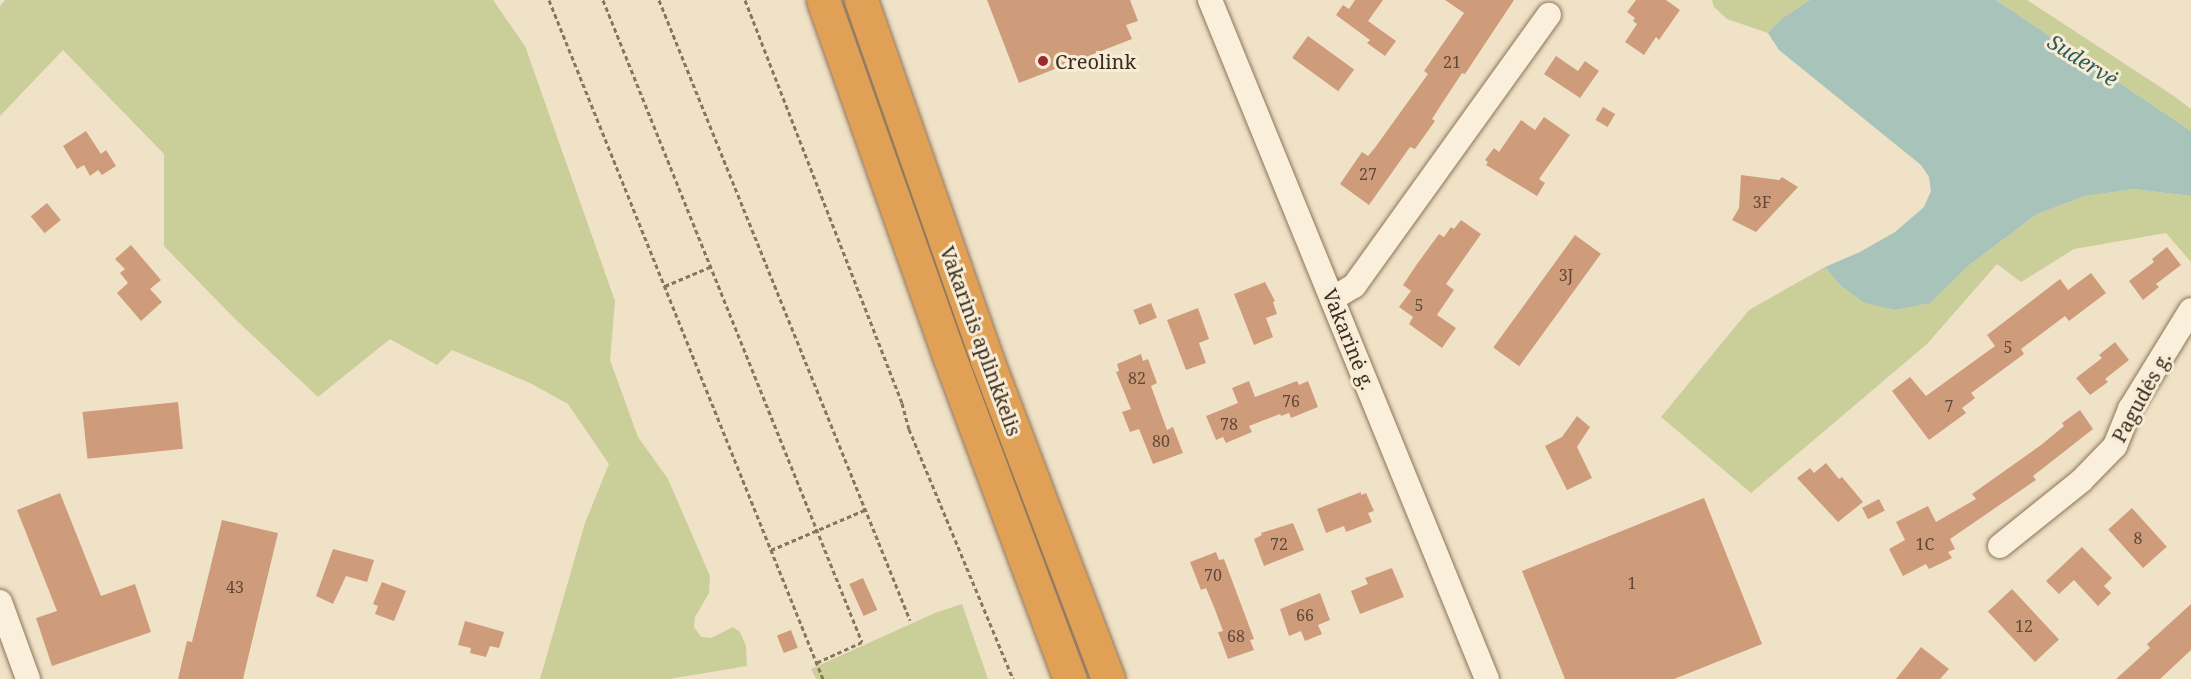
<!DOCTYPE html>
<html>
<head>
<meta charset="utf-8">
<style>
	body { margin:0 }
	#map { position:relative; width:2191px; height:679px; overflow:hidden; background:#f0e2c6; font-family:"Noto Serif",serif }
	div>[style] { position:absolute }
	.green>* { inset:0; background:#cace99 }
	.water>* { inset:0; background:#a7c3ba }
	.building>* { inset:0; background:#cf9c7b; transform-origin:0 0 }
	.path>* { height:3px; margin-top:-1.5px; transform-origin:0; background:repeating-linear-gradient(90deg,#8c745b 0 4.5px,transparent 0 7.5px) }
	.roads { filter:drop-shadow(0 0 2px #8c745b) drop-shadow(0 0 2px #8c745b) }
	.minor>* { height:24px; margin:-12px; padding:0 12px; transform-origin:12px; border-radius:12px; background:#faefda }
	.highway>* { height:33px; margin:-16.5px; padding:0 16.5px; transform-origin:16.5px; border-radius:16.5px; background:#e0a055 }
	.dots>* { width:16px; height:16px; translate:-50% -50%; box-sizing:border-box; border:3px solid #f7ecd6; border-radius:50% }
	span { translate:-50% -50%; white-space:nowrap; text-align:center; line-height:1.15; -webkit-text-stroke:6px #f7ecd6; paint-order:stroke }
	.number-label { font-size:16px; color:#614836 }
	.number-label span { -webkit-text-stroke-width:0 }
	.poi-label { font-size:20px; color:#3c2c1f }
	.left { translate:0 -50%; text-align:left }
	.street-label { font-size:20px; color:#3c2c1f }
	.water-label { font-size:21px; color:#2e5c58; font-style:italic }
</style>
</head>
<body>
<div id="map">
	<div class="green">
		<div style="clip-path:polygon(5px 0,493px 0,525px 46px,615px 301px,610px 360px,638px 437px,668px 479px,710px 576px,709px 593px,695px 617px,694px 627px,701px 637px,711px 638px,733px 627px,740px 632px,746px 646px,747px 666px,669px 679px,540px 679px,585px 523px,609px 464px,568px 404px,530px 383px,452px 350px,437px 365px,390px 339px,318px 397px,235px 319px,164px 246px,164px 154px,63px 50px,0 116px,0 6px)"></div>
		<div style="clip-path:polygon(1712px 0,1810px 0,1781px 19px,1768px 33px,1727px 19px,1714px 7px)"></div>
		<div style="clip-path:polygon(1996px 0,2027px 0,2174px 96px,2191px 109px,2191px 131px)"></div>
		<div style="clip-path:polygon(2134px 189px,2191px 196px,2191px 262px,2166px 233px,2074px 249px,2021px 282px,1997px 264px,1927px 344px,1751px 493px,1661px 417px,1749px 310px,1825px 267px,1840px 285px,1896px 310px,1929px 303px,1968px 266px,2037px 214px,2085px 196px)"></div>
		<div style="clip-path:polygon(962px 604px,988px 679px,816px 679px,811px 669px,935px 613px)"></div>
	</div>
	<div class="water">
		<div style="clip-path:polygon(1810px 0,1996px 0,2191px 131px,2191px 196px,2134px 189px,2085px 196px,2037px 214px,1968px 266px,1930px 303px,1896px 310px,1865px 303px,1840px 285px,1825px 267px,1860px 252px,1895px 232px,1924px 207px,1931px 191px,1929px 177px,1921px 165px,1779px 50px,1768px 33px,1781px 19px)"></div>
	</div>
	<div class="building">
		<div style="clip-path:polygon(987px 0,1130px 0,1138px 21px,1126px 25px,1132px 39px,1019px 83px)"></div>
		<div style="clip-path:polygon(1355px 0,1383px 0,1368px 21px,1396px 41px,1385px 56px,1367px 43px,1370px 40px,1336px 15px,1343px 5px,1349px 9px)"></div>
		<div style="clip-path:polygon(1445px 0,1514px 0,1465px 74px,1462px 73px,1441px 105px,1432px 119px,1435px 121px,1415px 149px,1410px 147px,1369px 205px,1340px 184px,1362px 152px,1368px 156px,1374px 149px,1428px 74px,1424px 71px,1464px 13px)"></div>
		<div style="clip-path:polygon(1636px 0,1666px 0,1680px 10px,1659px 40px,1656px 37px,1644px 55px,1625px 42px,1637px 24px,1633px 21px,1635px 18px,1627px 12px)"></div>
		<div style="left:1308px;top:36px;width:57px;height:27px;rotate:36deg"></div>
		<div style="clip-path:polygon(1556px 56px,1578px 71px,1585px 61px,1599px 71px,1580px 98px,1544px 74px)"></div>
		<div style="left:1603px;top:107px;width:14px;height:15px;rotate:30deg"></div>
		<div style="clip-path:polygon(1544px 117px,1570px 135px,1539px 179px,1545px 183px,1537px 196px,1486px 165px,1488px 162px,1485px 160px,1494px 148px,1499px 152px,1521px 120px,1535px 130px)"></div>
		<div style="clip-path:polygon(86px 131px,101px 154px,106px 150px,116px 166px,102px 175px,98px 170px,90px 176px,84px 165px,77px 169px,63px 146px)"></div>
		<div style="clip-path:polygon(1741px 175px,1779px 180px,1782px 177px,1798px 187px,1756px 232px,1732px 220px,1739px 208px)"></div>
		<div style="left:47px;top:203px;width:22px;height:21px;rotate:51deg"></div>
		<div style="clip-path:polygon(1461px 220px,1481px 234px,1446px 284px,1454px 290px,1437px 315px,1456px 328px,1442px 348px,1409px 324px,1413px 317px,1399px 307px,1411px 291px,1403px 285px,1417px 264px,1439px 234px,1444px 237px,1451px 227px,1454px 229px)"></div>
		<div style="left:1575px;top:235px;width:32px;height:139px;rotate:36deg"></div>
		<div style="clip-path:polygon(131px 245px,161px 280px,150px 289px,162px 302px,141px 321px,117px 293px,128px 283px,120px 273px,125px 269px,115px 259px)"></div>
		<div style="clip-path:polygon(2167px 247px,2181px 265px,2156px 284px,2159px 287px,2143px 300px,2129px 281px,2154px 262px,2152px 259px)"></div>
		<div style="clip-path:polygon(2091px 273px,2106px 293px,2069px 321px,2065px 316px,2021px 349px,2024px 354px,1971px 393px,1975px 398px,1962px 408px,1966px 413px,1929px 440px,1892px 391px,1910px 377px,1926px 396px,1995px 346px,1987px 335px,2060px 279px,2068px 290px)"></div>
		<div style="clip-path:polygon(1265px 282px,1275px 301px,1273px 302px,1277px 314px,1266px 318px,1273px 337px,1254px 345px,1234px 294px)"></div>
		<div style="left:1151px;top:303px;width:16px;height:19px;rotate:68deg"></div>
		<div style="clip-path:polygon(1198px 308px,1209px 339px,1199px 343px,1206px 363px,1186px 370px,1167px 320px)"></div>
		<div style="clip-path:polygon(2115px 342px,2129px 360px,2105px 379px,2108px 382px,2090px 395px,2076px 378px,2102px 358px,2099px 355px)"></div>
		<div style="clip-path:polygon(1141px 354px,1143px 361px,1148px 359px,1157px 383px,1151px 386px,1167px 430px,1173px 427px,1183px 453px,1153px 464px,1139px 429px,1130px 432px,1122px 412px,1131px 409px,1116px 372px,1119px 371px,1117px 364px)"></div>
		<div style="clip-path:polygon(1249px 381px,1255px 397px,1297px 381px,1299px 385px,1308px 381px,1318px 407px,1291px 418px,1289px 413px,1281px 416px,1280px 414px,1249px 426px,1252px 432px,1226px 443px,1223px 437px,1216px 440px,1206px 416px,1238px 403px,1232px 388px)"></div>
		<div style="left:178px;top:402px;width:47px;height:96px;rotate:84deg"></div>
		<div style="clip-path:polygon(2080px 410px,2093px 429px,2033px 476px,2036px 480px,1950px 539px,1955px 549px,1948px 552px,1952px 558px,1929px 569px,1926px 564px,1903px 576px,1889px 549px,1905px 540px,1896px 522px,1928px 506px,1936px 522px,1976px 499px,1972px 494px,2041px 445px,2064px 426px,2062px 423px)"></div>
		<div style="clip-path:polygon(1577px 416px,1590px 427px,1577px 447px,1592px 478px,1567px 490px,1545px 446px,1562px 437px)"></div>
		<div style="clip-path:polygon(1826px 463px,1839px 479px,1842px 477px,1863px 502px,1838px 522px,1797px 478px,1810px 468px,1814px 473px)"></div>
		<div style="clip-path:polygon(1361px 492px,1361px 495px,1366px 493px,1374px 511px,1368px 513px,1372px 522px,1346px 532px,1344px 526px,1326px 533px,1317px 509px)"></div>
		<div style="clip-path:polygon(60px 493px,101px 596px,135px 584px,151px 632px,52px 666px,36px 618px,57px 611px,17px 510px)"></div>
		<div style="clip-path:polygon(1704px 498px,1762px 644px,1674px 679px,1565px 679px,1522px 571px)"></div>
		<div style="left:1879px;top:499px;width:13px;height:19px;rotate:63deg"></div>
		<div style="left:2132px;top:508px;width:52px;height:32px;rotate:48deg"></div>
		<div style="clip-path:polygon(222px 520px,278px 533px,243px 679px,178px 679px,187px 641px,192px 642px)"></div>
		<div style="clip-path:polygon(1293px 523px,1304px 550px,1264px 566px,1254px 539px,1262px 535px,1261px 533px)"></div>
		<div style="clip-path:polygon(2082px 547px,2112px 578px,2104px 586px,2111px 593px,2098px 606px,2074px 580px,2059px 594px,2046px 581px)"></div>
		<div style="clip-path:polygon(333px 549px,374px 560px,367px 582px,346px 576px,333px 604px,316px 596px)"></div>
		<div style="clip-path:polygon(1216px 552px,1219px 560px,1224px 559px,1254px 639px,1250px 640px,1254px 650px,1228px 659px,1218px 632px,1223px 631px,1214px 607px,1206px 588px,1201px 590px,1190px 562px)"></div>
		<div style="clip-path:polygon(1392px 568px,1404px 597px,1360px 614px,1351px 591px,1368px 584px,1365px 578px)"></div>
		<div style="left:863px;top:578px;width:35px;height:15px;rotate:66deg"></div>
		<div style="clip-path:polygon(382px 582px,406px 591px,394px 621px,375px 614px,378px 606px,373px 604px)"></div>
		<div style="left:2012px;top:589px;width:69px;height:33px;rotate:47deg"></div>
		<div style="clip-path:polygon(1320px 593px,1330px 620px,1318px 625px,1322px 634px,1305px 641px,1301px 631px,1289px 636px,1280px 609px)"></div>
		<div style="clip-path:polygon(2191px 604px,2191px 650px,2160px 679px,2116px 679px,2150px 648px,2147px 644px)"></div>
		<div style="clip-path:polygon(465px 621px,504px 632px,499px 648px,490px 646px,486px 657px,470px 653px,471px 648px,458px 645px)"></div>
		<div style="left:791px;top:630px;width:19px;height:15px;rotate:69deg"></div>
		<div style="clip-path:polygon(1921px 647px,1949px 669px,1940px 679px,1896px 679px)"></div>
	</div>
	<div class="path">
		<div style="left:549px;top:0;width:732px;rotate:68.02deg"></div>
		<div style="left:603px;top:0;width:692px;rotate:68.03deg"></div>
		<div style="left:862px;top:642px;width:51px;rotate:155.5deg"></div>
		<div style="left:659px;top:0;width:669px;rotate:67.96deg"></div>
		<div style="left:745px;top:0;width:433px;rotate:68.7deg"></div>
		<div style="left:902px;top:403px;width:27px;rotate:75deg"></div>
		<div style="left:909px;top:429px;width:271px;rotate:67.4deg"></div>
		<div style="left:665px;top:286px;width:49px;rotate:-22.9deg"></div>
		<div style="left:771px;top:550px;width:102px;rotate:-23.1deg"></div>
	</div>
	<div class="roads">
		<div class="minor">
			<div style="left:1210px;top:0;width:733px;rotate:67.81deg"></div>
			<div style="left:1332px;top:299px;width:26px;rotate:-31deg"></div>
			<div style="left:1354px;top:286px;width:334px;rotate:-54.3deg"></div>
			<div style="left:2000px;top:546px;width:104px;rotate:-38.7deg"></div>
			<div style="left:2081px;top:481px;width:49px;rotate:-45.8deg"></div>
			<div style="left:2115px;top:446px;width:40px;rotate:-68deg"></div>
			<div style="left:2130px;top:409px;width:116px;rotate:-58.4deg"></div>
			<div style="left:0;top:602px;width:82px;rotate:70deg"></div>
		</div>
		<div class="highway">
			<div style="left:823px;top:0;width:374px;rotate:70.5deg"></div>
			<div style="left:948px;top:353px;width:348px;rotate:69.5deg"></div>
			<div style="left:861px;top:0;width:381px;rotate:70.7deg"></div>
			<div style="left:987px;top:360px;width:341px;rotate:69.2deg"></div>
		</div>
	</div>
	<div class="dots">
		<div style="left:1043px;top:61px;background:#9d292d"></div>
	</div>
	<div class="number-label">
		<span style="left:1452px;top:62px">21</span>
		<span style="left:1368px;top:174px">27</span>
		<span style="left:1762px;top:202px">3F</span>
		<span style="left:1566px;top:275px">3J</span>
		<span style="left:1419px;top:305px">5</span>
		<span style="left:2008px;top:347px">5</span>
		<span style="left:1137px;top:378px">82</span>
		<span style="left:1291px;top:401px">76</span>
		<span style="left:1949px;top:406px">7</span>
		<span style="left:1229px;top:424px">78</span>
		<span style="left:1161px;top:441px">80</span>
		<span style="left:2138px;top:538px">8</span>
		<span style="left:1279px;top:544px">72</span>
		<span style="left:1925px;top:544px">1C</span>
		<span style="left:1213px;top:575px">70</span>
		<span style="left:1632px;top:583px">1</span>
		<span style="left:235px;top:587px">43</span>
		<span style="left:1305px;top:615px">66</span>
		<span style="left:2024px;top:626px">12</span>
		<span style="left:1236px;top:636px">68</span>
	</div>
	<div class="poi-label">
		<span class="left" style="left:1055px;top:61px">Creolink</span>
	</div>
	<div class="street-label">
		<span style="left:1349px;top:339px;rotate:68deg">Vakarinė g.</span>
		<span style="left:981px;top:341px;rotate:70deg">Vakarinis aplinkkelis</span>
		<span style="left:2141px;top:397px;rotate:-61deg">Pagudės g.</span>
	</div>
	<div class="water-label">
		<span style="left:2083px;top:60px;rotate:32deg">Sudervė</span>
	</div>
</div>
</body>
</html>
